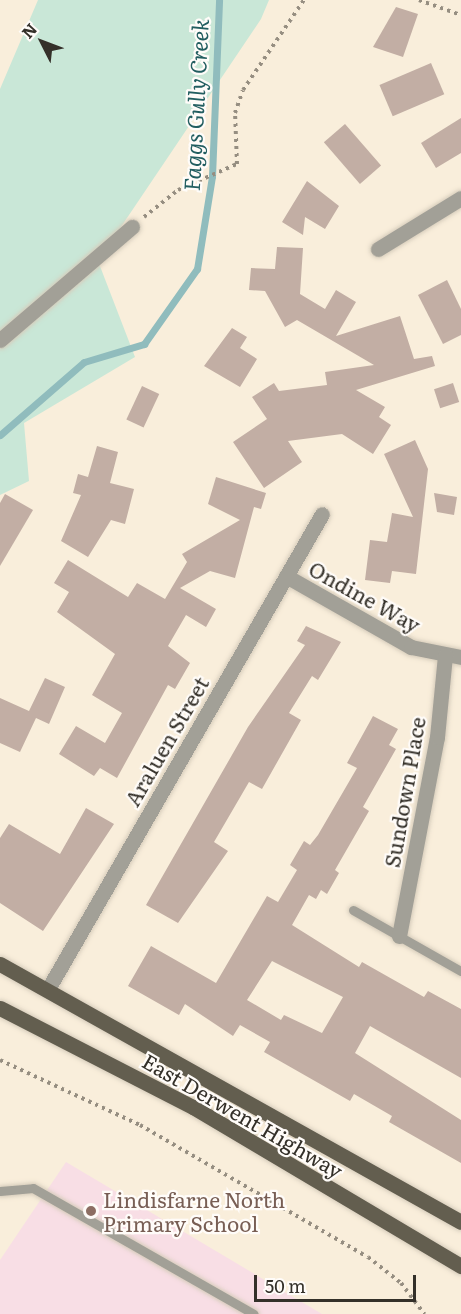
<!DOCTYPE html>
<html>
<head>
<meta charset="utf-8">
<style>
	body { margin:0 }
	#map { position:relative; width:461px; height:1314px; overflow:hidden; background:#f9eedb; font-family:Literata,serif }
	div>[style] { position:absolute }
	.education>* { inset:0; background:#f8dee5 }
	.green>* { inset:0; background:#c9e7d7 }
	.stream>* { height:7px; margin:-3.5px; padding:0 3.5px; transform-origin:3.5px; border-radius:3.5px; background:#90bcbd }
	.building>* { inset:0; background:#c2aea4; transform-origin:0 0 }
	.path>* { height:4px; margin-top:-2px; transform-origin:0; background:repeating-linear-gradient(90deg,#968e81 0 3px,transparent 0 7.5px) }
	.roads { filter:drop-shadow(0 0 2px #d6ccbb) drop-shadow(0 0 2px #d6ccbb) }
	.lane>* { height:9px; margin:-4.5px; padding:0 4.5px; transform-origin:4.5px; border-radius:4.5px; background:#a2a097 }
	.street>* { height:15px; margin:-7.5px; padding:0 7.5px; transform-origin:7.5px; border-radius:7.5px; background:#a2a097 }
	.primary>* { height:15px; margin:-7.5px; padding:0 7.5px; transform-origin:7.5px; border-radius:7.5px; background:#635e4f }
	.dots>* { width:16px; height:16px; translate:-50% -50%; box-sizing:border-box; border:3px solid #fffcf9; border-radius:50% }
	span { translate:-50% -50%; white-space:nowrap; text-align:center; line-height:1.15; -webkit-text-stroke:4.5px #fffcf9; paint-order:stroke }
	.street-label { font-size:21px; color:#343029 }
	.education-label { font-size:21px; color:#785e54 }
	.left { translate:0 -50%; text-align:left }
	.water-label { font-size:22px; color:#225e60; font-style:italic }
	.north { position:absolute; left:12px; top:12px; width:60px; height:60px; -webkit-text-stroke:4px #fffcf9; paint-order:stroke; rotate:312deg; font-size:16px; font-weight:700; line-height:24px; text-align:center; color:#343029 }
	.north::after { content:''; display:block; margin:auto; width:21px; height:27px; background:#343029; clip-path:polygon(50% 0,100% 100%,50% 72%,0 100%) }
	.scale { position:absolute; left:254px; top:1275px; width:162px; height:27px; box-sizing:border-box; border:3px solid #343029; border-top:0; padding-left:8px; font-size:18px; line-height:21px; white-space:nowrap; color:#343029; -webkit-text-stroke:4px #fffcf9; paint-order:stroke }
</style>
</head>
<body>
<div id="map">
	<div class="education">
		<div style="clip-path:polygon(66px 1162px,322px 1314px,0 1314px,0 1260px)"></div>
	</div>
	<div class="green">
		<div style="clip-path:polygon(38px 0,269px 0,261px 19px,98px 261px,135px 357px,24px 423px,29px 481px,0 495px,0 89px)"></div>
	</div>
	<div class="stream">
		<div style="left:0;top:435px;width:111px;rotate:-41deg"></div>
		<div style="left:84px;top:362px;width:63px;rotate:-16.7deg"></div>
		<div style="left:144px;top:344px;width:92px;rotate:-54.8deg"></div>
		<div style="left:197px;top:269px;width:94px;rotate:-80.8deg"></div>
		<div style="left:212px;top:176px;width:176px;rotate:-87.7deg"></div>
	</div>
	<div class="building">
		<div style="clip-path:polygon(396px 7px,418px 14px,403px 57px,373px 47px)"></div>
		<div style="left:431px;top:63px;width:34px;height:56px;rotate:67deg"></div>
		<div style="clip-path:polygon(461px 118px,461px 153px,436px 168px,421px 143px)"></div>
		<div style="left:345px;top:124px;width:55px;height:28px;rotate:49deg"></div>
		<div style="clip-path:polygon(307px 181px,339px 206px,325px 229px,305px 217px,303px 235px,282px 222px)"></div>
		<div style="clip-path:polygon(277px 247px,303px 248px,300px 294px,325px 309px,336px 290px,356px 302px,336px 336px,400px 316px,414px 359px,432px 356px,435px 366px,356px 390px,385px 407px,379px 417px,391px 425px,373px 454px,342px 434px,288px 441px,302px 462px,264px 488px,233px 442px,267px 419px,252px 397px,274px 383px,279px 391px,327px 385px,325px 372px,374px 365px,297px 320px,285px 327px,265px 291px,249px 290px,251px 268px,275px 269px)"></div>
		<div style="clip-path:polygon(447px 280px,461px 309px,461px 335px,443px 344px,418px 295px)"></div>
		<div style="clip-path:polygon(232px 328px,247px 337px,240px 348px,257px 359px,240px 387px,204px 366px)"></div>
		<div style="left:453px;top:383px;width:20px;height:20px;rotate:72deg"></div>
		<div style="left:142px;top:386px;width:19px;height:37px;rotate:25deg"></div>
		<div style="clip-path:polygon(415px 440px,428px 469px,416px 574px,392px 571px,390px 583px,365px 580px,370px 540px,387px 542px,392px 513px,413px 517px,384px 454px)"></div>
		<div style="clip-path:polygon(97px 446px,118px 452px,110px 483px,134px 489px,125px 524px,111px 520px,88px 557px,61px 541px,81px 495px,73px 493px,78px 474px,88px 477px)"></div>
		<div style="clip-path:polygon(216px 477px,266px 493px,261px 509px,254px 507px,235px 578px,210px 571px,180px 588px,216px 609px,206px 627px,186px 615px,168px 646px,190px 663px,175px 689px,168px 685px,117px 778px,100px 768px,94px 776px,59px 754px,76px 726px,105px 743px,122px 713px,92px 695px,115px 654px,57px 612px,69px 592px,54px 583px,68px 560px,128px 597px,137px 583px,165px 599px,187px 562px,182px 554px,240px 520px,208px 504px)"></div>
		<div style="clip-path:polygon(434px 493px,457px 497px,454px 515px,437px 512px)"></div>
		<div style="clip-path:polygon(5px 494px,33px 510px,0 566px,0 503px)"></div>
		<div style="clip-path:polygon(306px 626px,341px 642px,318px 680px,312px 676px,289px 713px,301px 720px,262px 789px,249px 782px,214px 842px,228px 851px,178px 923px,146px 905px,248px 727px,305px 645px,297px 641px)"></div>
		<div style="clip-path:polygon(45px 678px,65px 687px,49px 724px,36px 718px,20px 752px,0 743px,0 698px,29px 711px)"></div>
		<div style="clip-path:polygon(evenodd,373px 716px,398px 729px,389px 745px,396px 749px,363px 807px,369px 811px,335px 870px,339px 873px,327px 894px,321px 890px,316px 899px,309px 895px,292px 925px,359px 967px,362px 962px,424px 997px,428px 991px,461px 1009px,461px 1078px,370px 1026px,355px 1053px,461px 1120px,461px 1163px,389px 1122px,392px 1116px,354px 1094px,350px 1101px,264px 1052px,270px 1042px,240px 1025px,233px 1036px,185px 1004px,179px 1015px,128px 986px,151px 946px,216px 983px,267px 896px,278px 902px,297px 870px,290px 865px,304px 841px,310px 845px,318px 835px,357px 768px,347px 763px,373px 716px,272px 961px,343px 997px,322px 1033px,284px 1015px,281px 1020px,247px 1000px,272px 961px)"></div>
		<div style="clip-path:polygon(86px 808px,114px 824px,43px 931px,0 903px,0 838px,9px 824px,60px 854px)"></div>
	</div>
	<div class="path">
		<div style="left:419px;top:0;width:45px;rotate:19.7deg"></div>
		<div style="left:144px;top:217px;width:43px;rotate:-38.5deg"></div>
		<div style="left:178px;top:190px;width:64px;rotate:-23.8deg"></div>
		<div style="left:237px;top:164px;width:51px;rotate:-92.2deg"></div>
		<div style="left:235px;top:113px;width:24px;rotate:-71deg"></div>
		<div style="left:243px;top:90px;width:109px;rotate:-55.9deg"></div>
		<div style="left:0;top:1060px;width:154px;rotate:24.9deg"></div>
		<div style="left:140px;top:1125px;width:263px;rotate:30.1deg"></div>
		<div style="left:368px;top:1257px;width:42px;rotate:38.2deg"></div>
		<div style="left:401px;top:1283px;width:39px;rotate:53deg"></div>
	</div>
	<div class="roads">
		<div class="lane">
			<div style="left:353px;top:910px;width:124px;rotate:29.5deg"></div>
			<div style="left:0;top:1191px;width:33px;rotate:-5deg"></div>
			<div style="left:33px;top:1188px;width:254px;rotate:29.7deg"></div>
		</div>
		<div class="street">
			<div style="left:378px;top:249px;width:97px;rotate:-31.6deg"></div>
			<div style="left:0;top:340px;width:174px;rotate:-40.6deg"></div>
			<div style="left:286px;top:576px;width:144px;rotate:29.6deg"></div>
			<div style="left:411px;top:647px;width:51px;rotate:11.3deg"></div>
			<div style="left:399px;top:936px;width:203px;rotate:-79.2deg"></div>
			<div style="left:437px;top:737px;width:82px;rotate:-84.4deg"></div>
			<div style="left:48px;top:989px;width:548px;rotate:-60.02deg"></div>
		</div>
		<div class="primary">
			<div style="left:0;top:964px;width:528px;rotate:29.23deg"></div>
			<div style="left:0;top:1008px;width:217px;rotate:27.2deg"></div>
			<div style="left:193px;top:1107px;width:312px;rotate:30.7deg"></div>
		</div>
	</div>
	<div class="dots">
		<div style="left:91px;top:1211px;background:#8d6e63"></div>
	</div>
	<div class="street-label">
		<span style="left:365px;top:596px;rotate:29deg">Ondine Way</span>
		<span style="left:166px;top:741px;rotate:-60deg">Araluen Street</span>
		<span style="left:404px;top:792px;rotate:-80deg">Sundown Place</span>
		<span style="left:243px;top:1115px;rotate:30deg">East Derwent Highway</span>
	</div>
	<div class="education-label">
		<span class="left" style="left:103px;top:1211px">Lindisfarne North<br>Primary School</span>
	</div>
	<div class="water-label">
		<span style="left:195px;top:105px;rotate:-87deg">Faggs Gully Creek</span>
	</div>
	<div class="north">N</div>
	<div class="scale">50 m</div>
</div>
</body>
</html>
